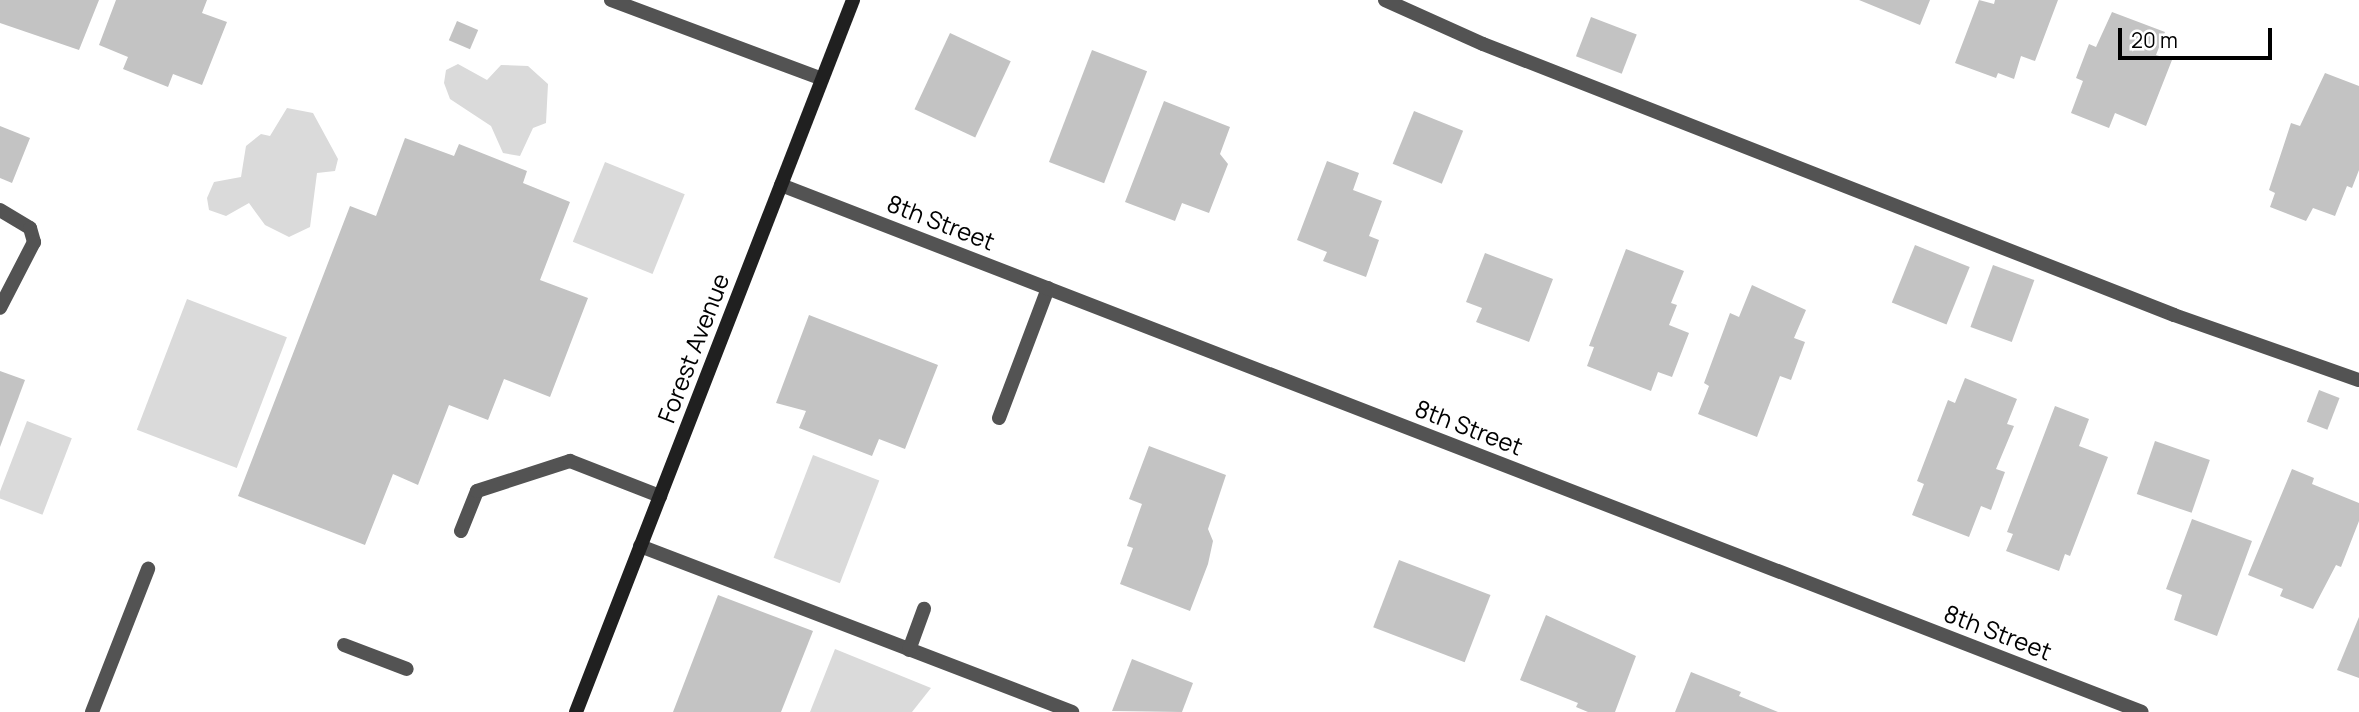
<!DOCTYPE html>
<html>
<head>
<meta charset="utf-8">
<style>
	body { margin:0 }
	#map { position:relative; width:2359px; height:712px; overflow:hidden; background:#fff; font-family:Manrope,sans-serif }
	div>[style] { position:absolute }
	.green>* { inset:0; background:#dadada; transform-origin:0 0 }
	.building>* { inset:0; background:#c3c3c3; transform-origin:0 0 }
	.lane>* { height:14px; margin:-7px; padding:0 7px; transform-origin:7px; border-radius:7px; background:#535353 }
	.street>* { height:14px; margin:-7px; padding:0 7px; transform-origin:7px; border-radius:7px; background:#535353 }
	.secondary>* { height:14px; margin:-7px; padding:0 7px; transform-origin:7px; border-radius:7px; background:#202020 }
	span { translate:-50% -50%; white-space:nowrap; text-align:center; line-height:1.15; -webkit-text-stroke:5px #fff; paint-order:stroke }
	.street-label { font-size:24px; color:#000 }
	.scale { position:absolute; left:2118px; top:28px; width:154px; height:32px; box-sizing:border-box; border:4px solid #000; border-top:0; padding-left:9px; font-size:21px; line-height:24px; white-space:nowrap; color:#000; -webkit-text-stroke:5px #fff; paint-order:stroke }
</style>
</head>
<body>
<div id="map">
	<div class="green">
		<div style="clip-path:polygon(458px 64px,487px 80px,501px 65px,528px 66px,548px 84px,546px 123px,533px 128px,520px 156px,503px 153px,491px 126px,450px 99px,444px 83px,446px 70px)"></div>
		<div style="clip-path:polygon(287px 108px,313px 113px,338px 159px,335px 171px,317px 173px,310px 227px,289px 237px,265px 225px,249px 203px,226px 216px,209px 210px,207px 198px,214px 182px,241px 177px,246px 146px,261px 134px,270px 136px)"></div>
		<div style="left:605px;top:162px;width:86px;height:86px;rotate:22deg"></div>
		<div style="left:187px;top:299px;width:107px;height:140px;rotate:21deg"></div>
		<div style="left:27px;top:421px;width:48px;height:82px;rotate:21deg"></div>
		<div style="left:813px;top:455px;width:71px;height:110px;rotate:21deg"></div>
		<div style="clip-path:polygon(835px 649px,931px 688px,912px 712px,810px 712px)"></div>
	</div>
	<div class="building">
		<div style="clip-path:polygon(0 0,99px 0,79px 50px,0 23px)"></div>
		<div style="clip-path:polygon(116px 0,207px 0,202px 13px,227px 22px,202px 85px,173px 74px,168px 87px,123px 69px,128px 57px,99px 45px)"></div>
		<div style="clip-path:polygon(1859px 0,1930px 0,1920px 25px)"></div>
		<div style="clip-path:polygon(1979px 0,1994px 4px,1995px 0,2058px 0,2035px 61px,2021px 56px,2014px 79px,1998px 73px,1996px 78px,1955px 63px)"></div>
		<div style="clip-path:polygon(2112px 12px,2165px 32px,2156px 55px,2172px 60px,2146px 126px,2115px 113px,2109px 128px,2071px 113px,2083px 81px,2076px 78px,2089px 44px,2096px 47px)"></div>
		<div style="left:1591px;top:17px;width:49px;height:42px;rotate:21deg"></div>
		<div style="left:457px;top:21px;width:23px;height:21px;rotate:23deg"></div>
		<div style="left:950px;top:33px;width:67px;height:84px;rotate:25deg"></div>
		<div style="left:1092px;top:50px;width:59px;height:120px;rotate:21deg"></div>
		<div style="clip-path:polygon(2325px 73px,2359px 86px,2359px 170px,2352px 188px,2347px 186px,2335px 216px,2313px 208px,2306px 221px,2270px 207px,2275px 193px,2269px 190px,2291px 123px,2300px 126px)"></div>
		<div style="clip-path:polygon(1164px 101px,1230px 127px,1220px 154px,1228px 164px,1209px 213px,1182px 203px,1175px 221px,1125px 202px)"></div>
		<div style="left:1414px;top:111px;width:53px;height:57px;rotate:22deg"></div>
		<div style="clip-path:polygon(0 126px,30px 138px,12px 183px,0 178px)"></div>
		<div style="clip-path:polygon(405px 138px,454px 156px,459px 144px,527px 171px,523px 183px,570px 202px,540px 280px,588px 298px,550px 397px,504px 379px,488px 420px,449px 405px,418px 485px,393px 474px,365px 545px,238px 496px,350px 206px,376px 216px)"></div>
		<div style="clip-path:polygon(1327px 161px,1359px 173px,1353px 190px,1382px 201px,1369px 236px,1379px 240px,1366px 277px,1323px 261px,1327px 252px,1297px 240px)"></div>
		<div style="left:1915px;top:245px;width:59px;height:62px;rotate:22deg"></div>
		<div style="clip-path:polygon(1626px 249px,1684px 271px,1671px 303px,1677px 305px,1669px 325px,1689px 333px,1672px 377px,1658px 372px,1651px 391px,1587px 366px,1594px 347px,1589px 346px)"></div>
		<div style="clip-path:polygon(1485px 253px,1553px 279px,1529px 342px,1476px 322px,1482px 308px,1466px 302px)"></div>
		<div style="left:1993px;top:265px;width:44px;height:66px;rotate:20deg"></div>
		<div style="clip-path:polygon(1752px 285px,1806px 310px,1794px 338px,1805px 342px,1791px 380px,1780px 376px,1757px 437px,1698px 414px,1709px 386px,1704px 383px,1730px 313px,1739px 317px)"></div>
		<div style="clip-path:polygon(809px 315px,938px 365px,905px 449px,879px 439px,872px 456px,799px 428px,806px 411px,776px 403px)"></div>
		<div style="clip-path:polygon(0 371px,25px 380px,0 447px)"></div>
		<div style="clip-path:polygon(1965px 378px,2017px 399px,2007px 424px,2014px 426px,1996px 469px,2005px 472px,1991px 510px,1981px 506px,1969px 537px,1912px 515px,1924px 484px,1917px 481px,1948px 400px,1955px 403px)"></div>
		<div style="left:2319px;top:390px;width:22px;height:34px;rotate:21deg"></div>
		<div style="clip-path:polygon(2055px 406px,2089px 419px,2079px 446px,2108px 457px,2070px 556px,2065px 554px,2059px 571px,2006px 551px,2013px 534px,2007px 532px)"></div>
		<div style="left:2155px;top:441px;width:58px;height:56px;rotate:19deg"></div>
		<div style="clip-path:polygon(1149px 446px,1226px 475px,1208px 529px,1213px 541px,1208px 564px,1190px 611px,1120px 584px,1133px 548px,1127px 546px,1142px 504px,1129px 499px)"></div>
		<div style="clip-path:polygon(2292px 469px,2314px 478px,2312px 484px,2359px 503px,2359px 521px,2341px 567px,2336px 565px,2313px 609px,2280px 596px,2283px 589px,2248px 575px)"></div>
		<div style="clip-path:polygon(2192px 519px,2252px 541px,2217px 636px,2174px 620px,2182px 595px,2166px 589px)"></div>
		<div style="left:1399px;top:560px;width:98px;height:72px;rotate:21deg"></div>
		<div style="clip-path:polygon(718px 595px,813px 631px,781px 712px,673px 712px)"></div>
		<div style="clip-path:polygon(1546px 615px,1636px 656px,1615px 712px,1588px 712px,1576px 707px,1578px 703px,1520px 680px)"></div>
		<div style="clip-path:polygon(2359px 617px,2359px 678px,2337px 670px)"></div>
		<div style="clip-path:polygon(1132px 659px,1193px 683px,1182px 712px,1112px 711px)"></div>
		<div style="clip-path:polygon(1691px 672px,1741px 692px,1739px 696px,1778px 712px,1675px 712px)"></div>
	</div>
	<div class="lane">
		<div style="left:1385px;top:0;width:107px;rotate:24.2deg"></div>
		<div style="left:1483px;top:44px;width:742px;rotate:21.41deg"></div>
		<div style="left:2174px;top:315px;width:196px;rotate:19.4deg"></div>
		<div style="left:0;top:210px;width:35px;rotate:31deg"></div>
		<div style="left:30px;top:228px;width:15px;rotate:74deg"></div>
		<div style="left:34px;top:242px;width:74px;rotate:117.3deg"></div>
		<div style="left:999px;top:418px;width:139px;rotate:-69.3deg"></div>
		<div style="left:461px;top:531px;width:43px;rotate:-68.2deg"></div>
		<div style="left:477px;top:491px;width:98px;rotate:-17.9deg"></div>
		<div style="left:570px;top:461px;width:97px;rotate:21.3deg"></div>
		<div style="left:640px;top:546px;width:463px;rotate:21deg"></div>
		<div style="left:344px;top:645px;width:67px;rotate:20.9deg"></div>
		<div style="left:909px;top:650px;width:44px;rotate:-69.9deg"></div>
		<div style="left:92px;top:712px;width:154px;rotate:-68.6deg"></div>
	</div>
	<div class="street">
		<div style="left:611px;top:0;width:225px;rotate:20.5deg"></div>
		<div style="left:781px;top:185px;width:1459px;rotate:21.17deg"></div>
	</div>
	<div class="secondary">
		<div style="left:576px;top:712px;width:764px;rotate:-68.74deg"></div>
	</div>
	<div class="street-label">
		<span style="left:941px;top:222px;rotate:21deg">8th Street</span>
		<span style="left:693px;top:348px;rotate:-69deg">Forest Avenue</span>
		<span style="left:1469px;top:427px;rotate:21deg">8th Street</span>
		<span style="left:1998px;top:632px;rotate:21deg">8th Street</span>
	</div>
	<div class="scale">20 m</div>
</div>
</body>
</html>
